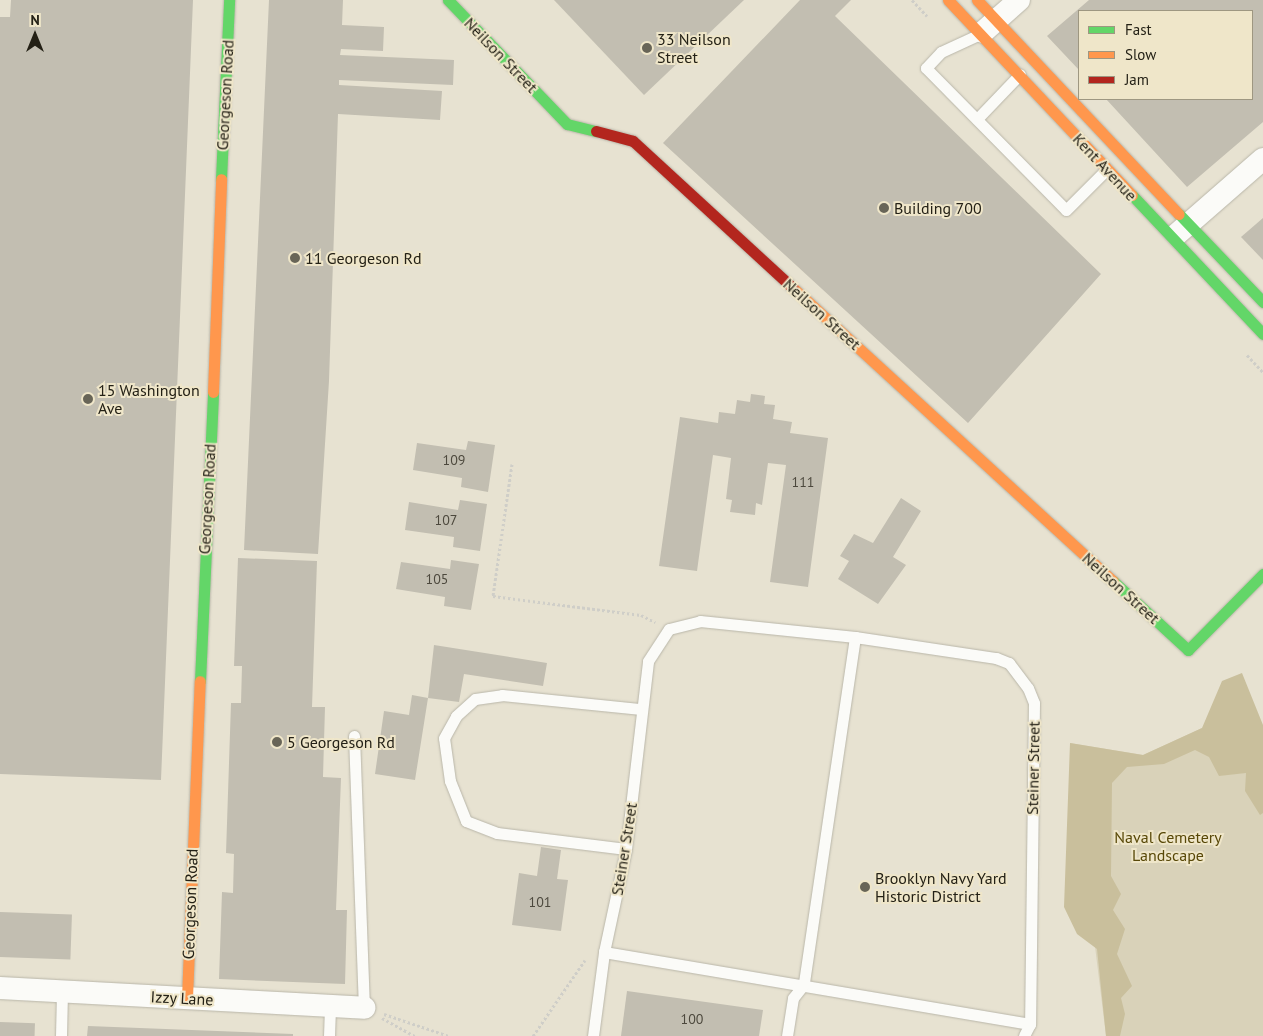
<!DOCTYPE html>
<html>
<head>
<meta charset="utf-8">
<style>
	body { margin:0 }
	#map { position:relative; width:1263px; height:1036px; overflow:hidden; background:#e7e2d1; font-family:"PT Sans",sans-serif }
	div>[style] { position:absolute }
	.green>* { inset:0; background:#d9d2b9 }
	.forest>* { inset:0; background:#c9bf9c }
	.building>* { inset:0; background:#c2beb1; transform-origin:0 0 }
	.path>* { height:3px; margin-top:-1.5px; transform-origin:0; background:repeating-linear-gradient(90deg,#cfcec8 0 2.5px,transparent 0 5px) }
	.roads { filter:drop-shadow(0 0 1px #b9b6a9) drop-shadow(0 0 1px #b9b6a9) }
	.lane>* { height:11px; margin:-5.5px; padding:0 5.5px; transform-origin:5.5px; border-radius:5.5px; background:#fbfbf8 }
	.street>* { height:22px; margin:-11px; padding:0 11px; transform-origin:11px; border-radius:11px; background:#fbfbf8 }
	.fast>* { height:11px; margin:-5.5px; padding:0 5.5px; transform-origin:5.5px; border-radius:5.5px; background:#63d668 }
	.slow>* { height:11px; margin:-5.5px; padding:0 5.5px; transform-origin:5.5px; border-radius:5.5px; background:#ff974d }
	.jam>* { height:11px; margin:-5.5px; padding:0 5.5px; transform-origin:5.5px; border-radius:5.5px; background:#b3261e }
	.dots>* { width:14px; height:14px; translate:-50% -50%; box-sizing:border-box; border:2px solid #efe6c9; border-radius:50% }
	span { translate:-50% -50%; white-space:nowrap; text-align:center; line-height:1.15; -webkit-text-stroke:4px #efe6c9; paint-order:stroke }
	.number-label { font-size:14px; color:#4c483d }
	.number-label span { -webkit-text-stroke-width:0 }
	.poi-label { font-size:16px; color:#242116 }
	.left { translate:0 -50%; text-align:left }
	.street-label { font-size:16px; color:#242116 }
	.park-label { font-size:16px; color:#584808 }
	.legend { position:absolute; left:1078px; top:10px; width:175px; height:90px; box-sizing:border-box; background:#efe6c9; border:1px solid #9e9781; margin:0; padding:6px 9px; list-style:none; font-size:15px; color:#242116 }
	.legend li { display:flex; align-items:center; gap:10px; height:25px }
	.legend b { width:25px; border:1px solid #9e9781 }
	.north { position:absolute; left:10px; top:10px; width:50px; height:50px; -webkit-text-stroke:4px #efe6c9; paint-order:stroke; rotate:0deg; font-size:14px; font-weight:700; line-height:20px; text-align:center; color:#242116 }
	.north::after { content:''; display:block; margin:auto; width:18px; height:22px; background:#242116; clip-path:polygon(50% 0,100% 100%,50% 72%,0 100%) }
</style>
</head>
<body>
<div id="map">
	<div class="green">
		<div style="clip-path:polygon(1202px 728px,1263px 751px,1263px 1036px,1106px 1036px,1070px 743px,1143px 755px)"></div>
	</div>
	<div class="forest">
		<div style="clip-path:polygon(1242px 673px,1263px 725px,1263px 813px,1260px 815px,1245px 791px,1246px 773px,1219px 776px,1209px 757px,1195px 750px,1164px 764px,1127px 767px,1112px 783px,1111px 876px,1121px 894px,1113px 910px,1125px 929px,1117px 954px,1132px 986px,1121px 998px,1125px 1014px,1120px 1036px,1106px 1036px,1097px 949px,1077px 934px,1064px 907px,1070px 743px,1143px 755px,1202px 728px,1222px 681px)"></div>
	</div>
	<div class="building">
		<div style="clip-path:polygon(11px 0,193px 0,161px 780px,0 774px,0 17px,10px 17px)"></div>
		<div style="clip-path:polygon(269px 0,343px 0,342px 25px,384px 27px,383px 51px,341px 49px,340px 55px,454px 60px,453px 85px,339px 80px,339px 85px,442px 91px,440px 120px,338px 114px,329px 381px,318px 554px,244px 550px)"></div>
		<div style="clip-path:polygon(554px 0,744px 0,644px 95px)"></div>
		<div style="clip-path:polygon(800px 0,851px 0,835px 16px,1101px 274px,968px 423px,663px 143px)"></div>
		<div style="clip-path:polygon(1089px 0,1263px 0,1263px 122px,1187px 187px,1106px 99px,1252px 99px,1252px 11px,1079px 11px,1079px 70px,1047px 36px)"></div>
		<div style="clip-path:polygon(1263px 218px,1263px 260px,1241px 237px)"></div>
		<div style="clip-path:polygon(751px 394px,765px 396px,764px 404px,775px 405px,773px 419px,792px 422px,790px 433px,828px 438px,808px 587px,770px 582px,786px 465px,768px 463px,762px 505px,756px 503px,755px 515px,730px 512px,732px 500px,726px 499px,731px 458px,713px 455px,697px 571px,659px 566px,680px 417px,718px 423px,719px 412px,735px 414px,737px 400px,750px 402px)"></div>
		<div style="clip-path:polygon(468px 441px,495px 445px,488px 492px,461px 487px,462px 478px,413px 470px,417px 443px,466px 450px)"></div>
		<div style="clip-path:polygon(901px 498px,921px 511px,893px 557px,906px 565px,878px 604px,838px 579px,849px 561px,840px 556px,854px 534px,873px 543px)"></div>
		<div style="clip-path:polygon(460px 500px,487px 504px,480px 551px,453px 547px,454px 537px,405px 530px,409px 502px,458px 510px)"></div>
		<div style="clip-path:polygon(238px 558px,317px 561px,312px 707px,325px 707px,323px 777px,341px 778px,336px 910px,347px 910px,345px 984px,219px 979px,222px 892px,233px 893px,234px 854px,226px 853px,231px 703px,241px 703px,242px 666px,234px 666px)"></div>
		<div style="clip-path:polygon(451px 560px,479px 564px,471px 610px,444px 606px,445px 597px,396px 589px,401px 562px,450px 569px)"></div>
		<div style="clip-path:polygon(434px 645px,547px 663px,543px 686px,464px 674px,459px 702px,428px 698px)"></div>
		<div style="clip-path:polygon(412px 695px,428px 698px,415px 780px,375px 774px,384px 711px,409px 715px)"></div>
		<div style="clip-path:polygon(541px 847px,561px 850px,557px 879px,568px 880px,561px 931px,512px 925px,519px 873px,537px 876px)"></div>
		<div style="left:0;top:912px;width:72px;height:45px;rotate:2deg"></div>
		<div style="clip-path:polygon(627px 991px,763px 1010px,759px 1036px,621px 1036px)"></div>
		<div style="left:0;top:1022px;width:35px;height:14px;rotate:2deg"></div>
		<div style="clip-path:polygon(88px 1026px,293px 1034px,293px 1036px,87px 1036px)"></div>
	</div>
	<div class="path">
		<div style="left:912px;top:0;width:22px;rotate:47deg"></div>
		<div style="left:1247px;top:355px;width:23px;rotate:47deg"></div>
		<div style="left:512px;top:464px;width:133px;rotate:98.2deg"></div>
		<div style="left:493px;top:596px;width:149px;rotate:7.3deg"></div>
		<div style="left:641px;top:615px;width:16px;rotate:27deg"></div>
		<div style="left:384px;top:1014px;width:69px;rotate:18.7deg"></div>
		<div style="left:382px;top:1018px;width:38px;rotate:29deg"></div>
		<div style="left:533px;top:1036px;width:92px;rotate:-55.6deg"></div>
	</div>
	<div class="roads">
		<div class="lane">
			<div style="left:980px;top:34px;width:43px;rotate:155.2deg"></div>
			<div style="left:941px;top:52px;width:22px;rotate:133deg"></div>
			<div style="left:926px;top:68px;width:199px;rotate:45.4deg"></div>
			<div style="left:1066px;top:210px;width:58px;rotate:-45deg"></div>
			<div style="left:977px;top:119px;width:62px;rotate:-46.3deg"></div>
			<div style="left:855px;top:637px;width:143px;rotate:8.5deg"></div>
			<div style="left:996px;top:658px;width:14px;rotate:21deg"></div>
			<div style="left:1009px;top:663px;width:31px;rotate:53deg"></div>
			<div style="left:1028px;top:688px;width:16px;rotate:68deg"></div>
			<div style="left:1034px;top:703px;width:321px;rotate:90.7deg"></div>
			<div style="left:1030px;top:1024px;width:13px;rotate:117deg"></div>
			<div style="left:354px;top:736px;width:272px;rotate:87.9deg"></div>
			<div style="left:626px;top:849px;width:130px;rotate:-172.9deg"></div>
			<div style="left:497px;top:833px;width:33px;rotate:-159deg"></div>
			<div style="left:466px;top:821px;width:43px;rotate:-111.8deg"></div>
			<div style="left:450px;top:781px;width:43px;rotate:-97.9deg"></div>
			<div style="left:444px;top:738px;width:25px;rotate:-61deg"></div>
			<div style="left:456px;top:716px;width:25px;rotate:-42deg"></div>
			<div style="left:475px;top:699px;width:27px;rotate:-8deg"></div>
			<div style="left:502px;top:695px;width:140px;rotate:5.8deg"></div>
			<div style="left:604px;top:952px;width:432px;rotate:9.6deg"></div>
			<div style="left:61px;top:1036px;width:44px;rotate:-88.7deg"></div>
			<div style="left:329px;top:1036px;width:30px;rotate:-88deg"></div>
			<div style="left:593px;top:1036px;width:85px;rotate:-82.5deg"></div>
			<div style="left:604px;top:952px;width:105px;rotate:-77.9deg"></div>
			<div style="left:626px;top:849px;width:189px;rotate:-83.3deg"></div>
			<div style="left:648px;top:661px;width:38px;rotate:-57deg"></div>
			<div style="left:669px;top:629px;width:32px;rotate:-14deg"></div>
			<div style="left:700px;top:621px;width:156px;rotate:5.9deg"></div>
			<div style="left:855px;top:637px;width:351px;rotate:98.4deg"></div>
			<div style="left:804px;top:984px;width:18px;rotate:128deg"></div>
			<div style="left:793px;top:998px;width:38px;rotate:99deg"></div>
		</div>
		<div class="street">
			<div style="left:983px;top:32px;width:48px;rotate:-41.6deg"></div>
			<div style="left:1177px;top:234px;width:114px;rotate:-41.1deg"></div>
			<div style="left:0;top:988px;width:365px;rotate:3.1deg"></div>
		</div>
		<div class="fast">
			<div style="left:448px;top:0;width:172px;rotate:46.2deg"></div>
			<div style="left:567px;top:124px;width:30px;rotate:14deg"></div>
			<div style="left:221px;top:179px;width:179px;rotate:-87.4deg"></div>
			<div style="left:1132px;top:195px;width:191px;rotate:46.7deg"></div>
			<div style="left:1179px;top:214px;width:122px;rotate:46.3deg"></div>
			<div style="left:1113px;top:581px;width:102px;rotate:42.6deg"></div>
			<div style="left:1188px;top:650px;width:107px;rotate:-45.4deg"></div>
			<div style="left:200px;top:681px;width:289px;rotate:-87.4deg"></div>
		</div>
		<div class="slow">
			<div style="left:948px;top:0;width:268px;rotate:46.7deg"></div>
			<div style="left:977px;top:0;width:294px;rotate:46.7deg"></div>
			<div style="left:793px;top:288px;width:434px;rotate:42.5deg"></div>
			<div style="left:213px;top:392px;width:213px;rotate:-87.8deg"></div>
			<div style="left:187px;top:998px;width:317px;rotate:-87.7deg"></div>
		</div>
		<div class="jam">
			<div style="left:596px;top:131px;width:38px;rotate:15deg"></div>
			<div style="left:633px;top:141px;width:217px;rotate:42.6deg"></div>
		</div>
	</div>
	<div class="dots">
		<div style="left:647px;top:48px;background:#686557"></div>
		<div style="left:884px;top:208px;background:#686557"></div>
		<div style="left:295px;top:258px;background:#686557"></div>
		<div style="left:88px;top:399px;background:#686557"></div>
		<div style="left:277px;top:742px;background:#686557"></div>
		<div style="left:865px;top:887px;background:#686557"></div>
	</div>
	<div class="number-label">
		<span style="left:454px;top:460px">109</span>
		<span style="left:803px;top:482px">111</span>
		<span style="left:446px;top:520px">107</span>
		<span style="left:437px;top:579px">105</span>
		<span style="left:540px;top:902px">101</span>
		<span style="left:692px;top:1019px">100</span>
	</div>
	<div class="poi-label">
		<span class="left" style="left:657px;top:48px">33 Neilson<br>Street</span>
		<span class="left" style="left:894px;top:208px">Building 700</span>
		<span class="left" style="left:305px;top:258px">11 Georgeson Rd</span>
		<span class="left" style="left:98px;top:399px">15 Washington<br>Ave</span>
		<span class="left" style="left:287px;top:742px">5 Georgeson Rd</span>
		<span class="left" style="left:875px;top:887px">Brooklyn Navy Yard<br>Historic District</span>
	</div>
	<div class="street-label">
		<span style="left:501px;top:55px;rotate:46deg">Neilson Street</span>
		<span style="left:225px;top:95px;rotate:-87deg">Georgeson Road</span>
		<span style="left:1105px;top:167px;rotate:47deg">Kent Avenue</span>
		<span style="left:822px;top:314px;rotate:42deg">Neilson Street</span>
		<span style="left:207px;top:499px;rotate:-87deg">Georgeson Road</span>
		<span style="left:1121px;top:588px;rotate:42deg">Neilson Street</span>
		<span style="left:1033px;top:768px;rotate:-89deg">Steiner Street</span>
		<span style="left:624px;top:849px;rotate:-81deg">Steiner Street</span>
		<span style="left:190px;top:904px;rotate:-88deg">Georgeson Road</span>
		<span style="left:182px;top:998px;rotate:3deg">Izzy Lane</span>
	</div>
	<div class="park-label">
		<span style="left:1168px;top:846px">Naval Cemetery<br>Landscape</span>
	</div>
	<ul class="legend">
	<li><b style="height:6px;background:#63d668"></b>Fast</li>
	<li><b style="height:6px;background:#ff974d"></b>Slow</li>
	<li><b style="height:6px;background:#b3261e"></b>Jam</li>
	</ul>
	<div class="north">N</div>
</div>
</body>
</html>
